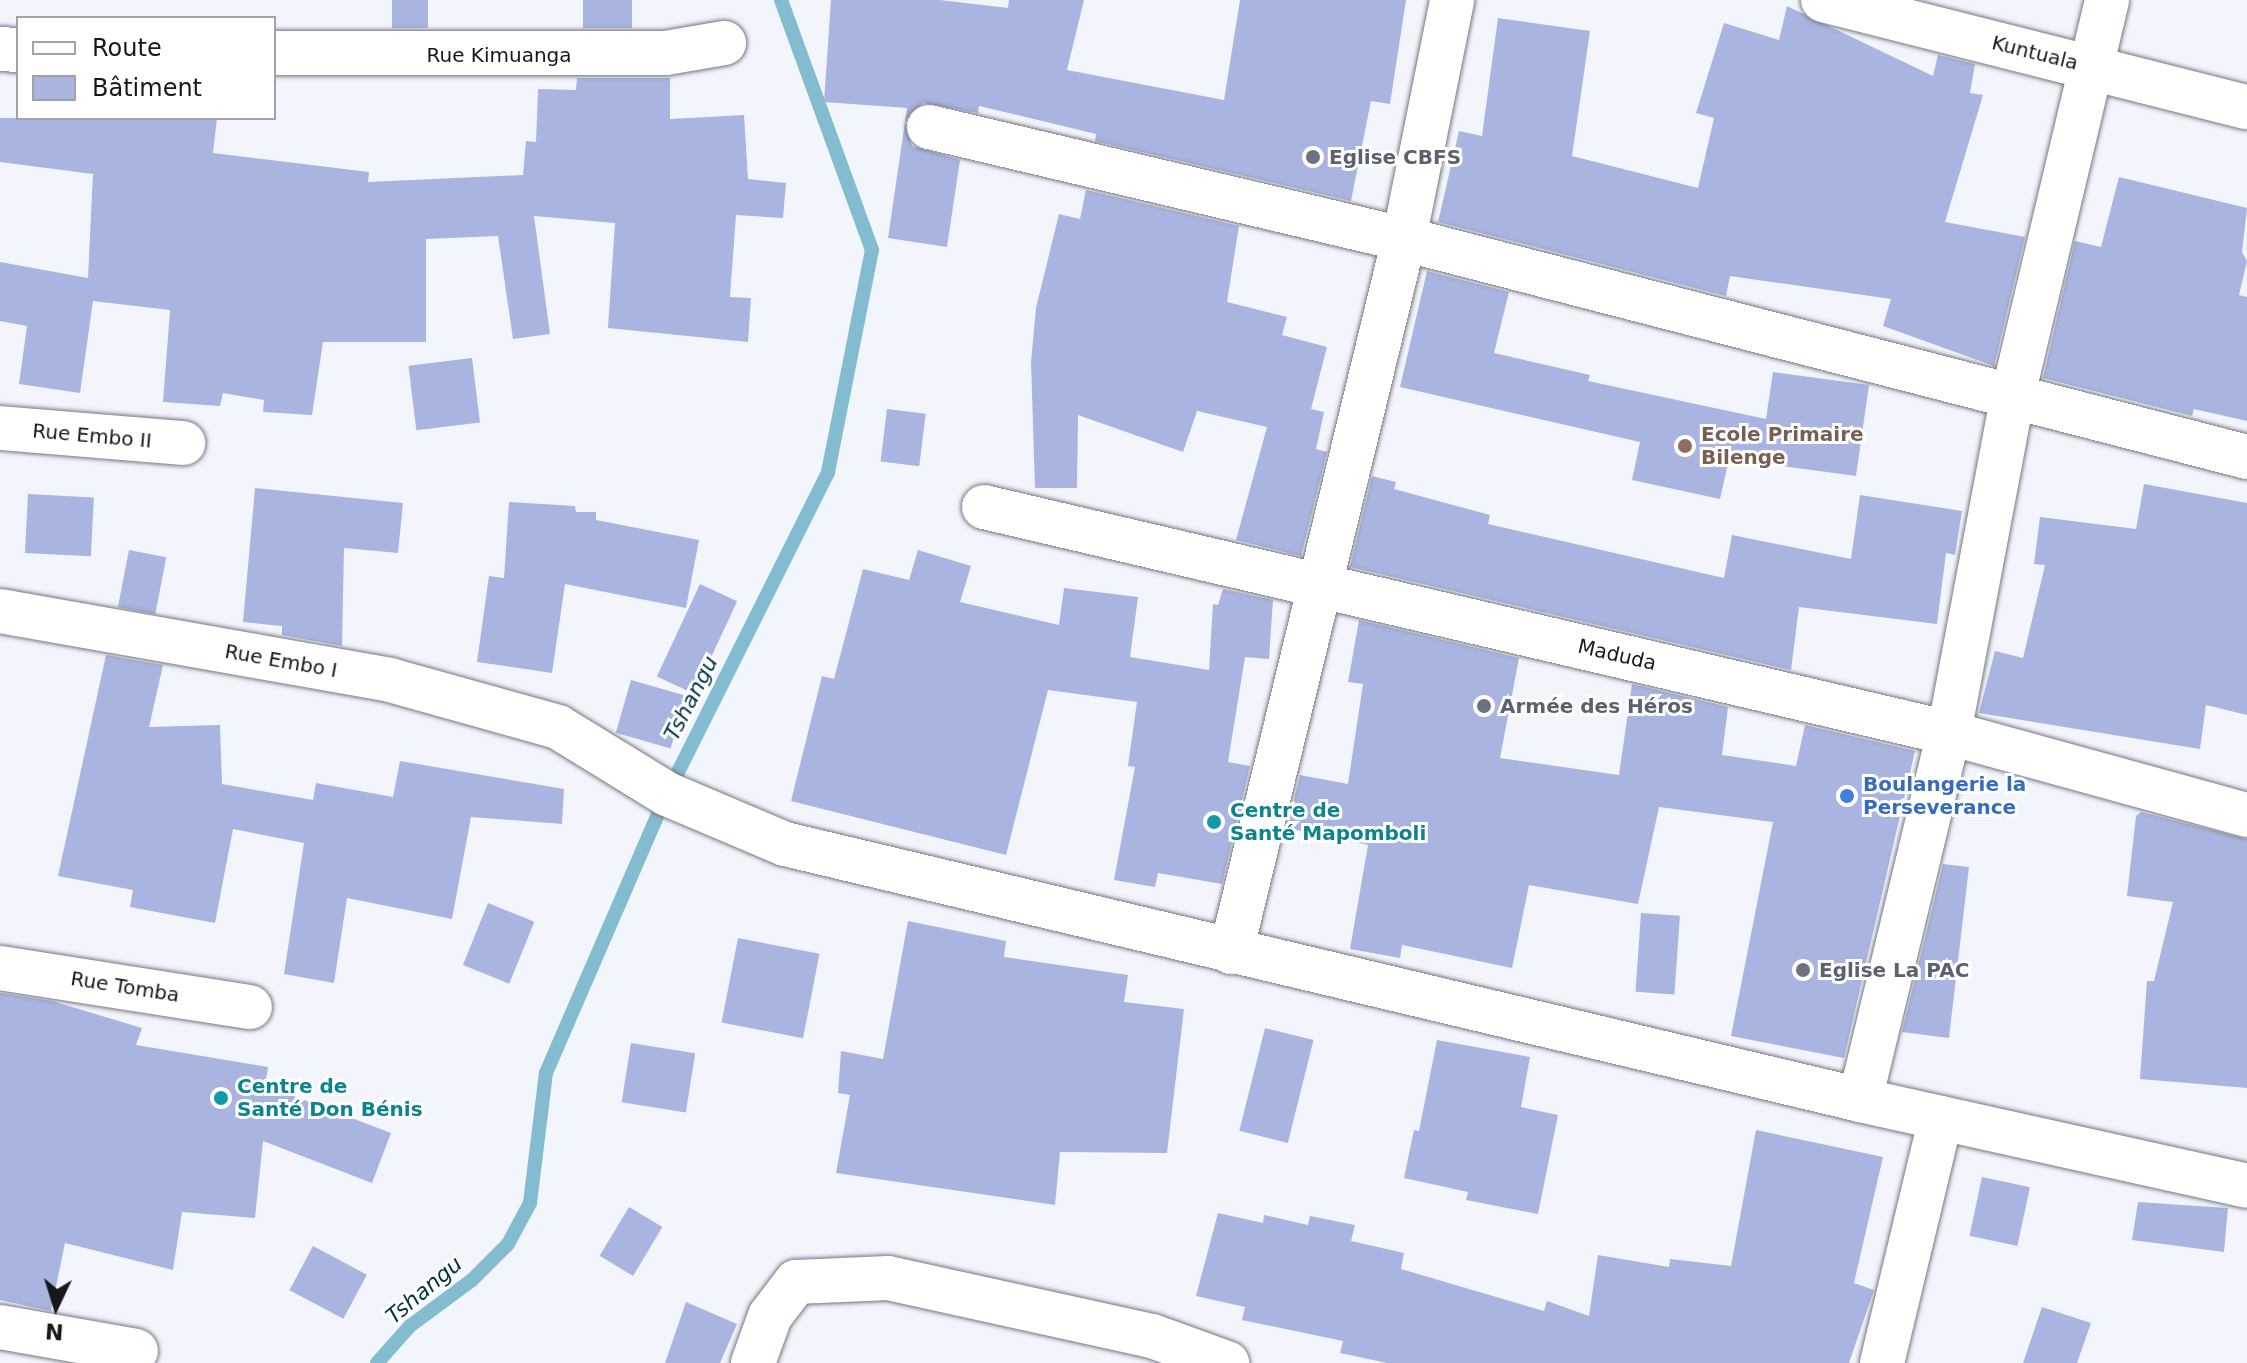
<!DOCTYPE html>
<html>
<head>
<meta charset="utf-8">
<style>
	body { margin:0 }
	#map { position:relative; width:2247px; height:1363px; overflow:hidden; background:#f3f5fd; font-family:"DejaVu Sans",sans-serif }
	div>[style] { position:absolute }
	.stream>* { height:14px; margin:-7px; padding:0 7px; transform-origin:7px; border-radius:7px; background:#83bbcf }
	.building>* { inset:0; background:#a9b4e1; transform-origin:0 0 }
	.roads { filter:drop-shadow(0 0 2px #76787f) drop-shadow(0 0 2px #76787f) }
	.minor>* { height:44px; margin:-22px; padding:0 22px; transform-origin:22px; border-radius:22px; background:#fff }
	.dots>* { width:22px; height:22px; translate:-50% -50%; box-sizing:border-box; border:4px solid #fff; border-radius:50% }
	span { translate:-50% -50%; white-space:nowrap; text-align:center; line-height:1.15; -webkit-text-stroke:6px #fff; paint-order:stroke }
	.street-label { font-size:20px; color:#161719 }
	.worship-label { font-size:20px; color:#5b616d; font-weight:700 }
	.left { translate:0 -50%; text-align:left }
	.education-label { font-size:20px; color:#785e54; font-weight:700 }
	.shop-label { font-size:20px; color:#366cbe; font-weight:700 }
	.culture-label { font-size:20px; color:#0d838f; font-weight:700 }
	.water-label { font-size:22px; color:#003544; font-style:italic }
	.legend { position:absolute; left:16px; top:16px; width:260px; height:104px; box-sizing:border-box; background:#fff; border:2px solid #a2a2a3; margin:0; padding:10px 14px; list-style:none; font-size:24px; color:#161719 }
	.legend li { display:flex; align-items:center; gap:16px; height:40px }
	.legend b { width:40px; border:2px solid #a2a2a3 }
	.north { position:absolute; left:16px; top:1267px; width:80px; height:80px; -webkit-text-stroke:6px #fff; paint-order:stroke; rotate:184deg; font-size:22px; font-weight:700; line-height:32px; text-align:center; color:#161719 }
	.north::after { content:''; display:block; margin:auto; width:28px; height:36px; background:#161719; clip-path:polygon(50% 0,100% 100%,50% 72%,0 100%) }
</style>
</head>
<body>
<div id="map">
	<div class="stream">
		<div style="left:377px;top:1363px;width:50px;rotate:-48.3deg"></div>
		<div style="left:410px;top:1326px;width:77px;rotate:-36.6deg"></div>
		<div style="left:472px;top:1280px;width:51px;rotate:-45deg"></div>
		<div style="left:508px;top:1244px;width:47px;rotate:-61.8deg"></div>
		<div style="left:530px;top:1203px;width:131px;rotate:-83deg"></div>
		<div style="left:546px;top:1073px;width:304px;rotate:-66.6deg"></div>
		<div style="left:667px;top:794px;width:360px;rotate:-63.4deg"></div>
		<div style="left:828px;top:472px;width:226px;rotate:-78.8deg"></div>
		<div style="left:872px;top:250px;width:266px;rotate:-110deg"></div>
	</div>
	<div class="building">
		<div style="left:392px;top:0;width:36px;height:28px"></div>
		<div style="left:583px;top:0;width:49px;height:28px"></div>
		<div style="clip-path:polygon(831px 0,940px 0,1008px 8px,1009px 0,1084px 0,1067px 70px,1224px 100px,1240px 0,1406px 0,1390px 104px,1371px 101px,1351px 201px,1095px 141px,1096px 134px,979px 106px,978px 113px,923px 103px,905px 122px,907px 108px,824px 102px)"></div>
		<div style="clip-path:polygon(1787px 6px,1933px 76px,1938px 55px,1975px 64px,1970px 93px,1983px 95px,1945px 222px,2025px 237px,1994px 366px,1883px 326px,1891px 299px,1730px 276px,1726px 296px,1438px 222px,1459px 131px,1482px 136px,1498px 18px,1590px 31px,1572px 156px,1698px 188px,1714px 118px,1696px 113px,1724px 23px,1779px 40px)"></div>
		<div style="clip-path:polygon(577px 78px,670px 78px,670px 119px,744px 115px,748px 179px,786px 183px,783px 218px,736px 215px,730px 297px,751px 298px,748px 342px,608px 328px,615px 223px,534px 216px,550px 334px,513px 339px,498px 236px,426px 239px,426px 342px,323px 342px,312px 415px,263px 412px,264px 400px,223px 393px,220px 406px,163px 402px,170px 310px,93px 301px,80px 393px,19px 384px,27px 326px,0 321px,0 262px,88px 278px,93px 174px,0 162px,0 118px,217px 118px,213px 153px,369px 172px,368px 182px,523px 175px,526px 141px,536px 142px,538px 89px,576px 90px)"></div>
		<div style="clip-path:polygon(905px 122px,912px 146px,960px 160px,947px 247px,888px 238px)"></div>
		<div style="clip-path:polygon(2119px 177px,2247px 208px,2242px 252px,2247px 261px,2239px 295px,2247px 297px,2247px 421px,2194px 409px,2192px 416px,2043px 378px,2075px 241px,2101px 247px)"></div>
		<div style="clip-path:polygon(1086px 190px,1239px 226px,1227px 302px,1287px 317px,1282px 335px,1327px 347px,1311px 409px,1324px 412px,1316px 449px,1327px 452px,1301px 556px,1236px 540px,1267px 427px,1197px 411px,1183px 452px,1078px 415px,1077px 488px,1035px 488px,1031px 362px,1036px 308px,1059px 214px,1080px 219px)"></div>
		<div style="clip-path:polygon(1427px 271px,1509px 292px,1494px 353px,1590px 375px,1588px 381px,1766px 419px,1773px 372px,1869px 385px,1856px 476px,1729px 459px,1720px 499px,1632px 480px,1640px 442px,1400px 387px)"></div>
		<div style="left:472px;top:358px;width:65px;height:64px;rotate:83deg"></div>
		<div style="left:887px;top:409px;width:39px;height:53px;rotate:7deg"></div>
		<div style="clip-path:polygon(1372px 476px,1396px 482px,1394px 489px,1490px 515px,1488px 524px,1724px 578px,1732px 535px,1851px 559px,1860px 495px,1962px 511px,1955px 555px,1946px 553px,1937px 624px,1799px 607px,1791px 670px,1350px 567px)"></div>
		<div style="clip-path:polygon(2144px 484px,2247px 503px,2247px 715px,2206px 705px,2200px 749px,1979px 713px,1995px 651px,2023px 658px,2045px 565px,2034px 564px,2040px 517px,2136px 529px)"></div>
		<div style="clip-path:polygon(255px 488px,403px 503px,398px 553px,344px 548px,342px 646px,282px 635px,282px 626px,243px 622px)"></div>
		<div style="left:28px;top:494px;width:66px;height:59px;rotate:3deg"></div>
		<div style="clip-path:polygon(509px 502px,575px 506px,576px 512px,596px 512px,596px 520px,699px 540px,686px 608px,565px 584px,552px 673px,477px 662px,489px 576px,504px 578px)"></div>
		<div style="left:129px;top:550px;width:38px;height:58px;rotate:11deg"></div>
		<div style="clip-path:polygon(918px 550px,971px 566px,960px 602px,1059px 625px,1064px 588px,1138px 597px,1130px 657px,1209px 670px,1213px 604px,1218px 605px,1223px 589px,1273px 600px,1269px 659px,1245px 657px,1228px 762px,1250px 766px,1222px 884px,1158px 873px,1155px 887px,1114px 880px,1135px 767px,1128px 766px,1137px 702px,1048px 690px,1006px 855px,791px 801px,822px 676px,834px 679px,863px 569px,909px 580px)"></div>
		<div style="left:700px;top:584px;width:41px;height:102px;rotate:25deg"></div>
		<div style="clip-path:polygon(1359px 620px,1519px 658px,1500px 758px,1619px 775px,1632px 684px,1728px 707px,1722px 755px,1796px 766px,1805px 725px,1915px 751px,1844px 1058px,1731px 1036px,1773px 822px,1659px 807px,1638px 904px,1529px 885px,1512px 968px,1402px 945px,1400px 958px,1350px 949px,1368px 845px,1287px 828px,1300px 775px,1348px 784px,1363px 684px,1348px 682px)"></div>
		<div style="clip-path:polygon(106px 655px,163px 665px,149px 727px,220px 725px,222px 784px,313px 800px,316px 783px,393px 797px,400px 761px,564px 789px,562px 824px,471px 817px,452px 919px,347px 898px,334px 983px,284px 974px,304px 843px,233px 829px,215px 923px,130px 907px,133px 890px,58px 876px)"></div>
		<div style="left:631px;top:680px;width:57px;height:55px;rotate:16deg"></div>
		<div style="clip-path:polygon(2141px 812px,2247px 839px,2247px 1088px,2140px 1079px,2147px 981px,2154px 981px,2173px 902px,2127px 896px,2136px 816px)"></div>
		<div style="clip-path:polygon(1943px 864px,1969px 867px,1949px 1038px,1902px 1032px)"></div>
		<div style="left:488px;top:903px;width:50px;height:67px;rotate:22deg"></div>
		<div style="left:1641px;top:913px;width:39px;height:79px;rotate:4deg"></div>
		<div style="clip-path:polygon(908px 921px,1006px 941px,1004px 957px,1128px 975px,1124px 1002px,1184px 1009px,1167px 1153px,1060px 1152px,1055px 1205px,836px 1173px,850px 1095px,838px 1093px,841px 1051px,883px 1059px)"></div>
		<div style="left:738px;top:938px;width:83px;height:86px;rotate:11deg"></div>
		<div style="clip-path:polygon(0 993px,52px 1001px,142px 1028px,136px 1045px,268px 1067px,265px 1085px,391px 1133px,372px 1183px,263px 1141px,255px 1218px,182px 1212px,173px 1270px,65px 1243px,51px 1311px,0 1300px)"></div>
		<div style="left:1265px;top:1028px;width:50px;height:106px;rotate:14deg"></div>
		<div style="clip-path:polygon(1437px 1040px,1530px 1057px,1521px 1107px,1558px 1115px,1538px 1214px,1466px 1200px,1468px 1192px,1404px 1178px,1414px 1130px,1419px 1131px)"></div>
		<div style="left:631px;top:1043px;width:65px;height:60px;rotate:9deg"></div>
		<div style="clip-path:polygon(1756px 1130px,1883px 1157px,1854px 1283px,1874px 1290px,1849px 1363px,1387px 1363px,1340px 1353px,1343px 1341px,1242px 1320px,1245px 1307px,1196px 1296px,1218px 1213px,1263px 1223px,1264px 1215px,1308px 1225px,1310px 1216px,1355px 1225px,1351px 1241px,1404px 1253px,1401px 1269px,1544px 1311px,1547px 1301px,1589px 1316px,1598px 1255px,1669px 1267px,1670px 1259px,1731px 1266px)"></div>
		<div style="left:1982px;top:1177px;width:49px;height:60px;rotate:12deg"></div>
		<div style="clip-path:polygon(2138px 1202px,2228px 1208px,2224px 1252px,2132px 1240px)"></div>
		<div style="left:629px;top:1207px;width:39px;height:57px;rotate:31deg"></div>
		<div style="left:313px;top:1246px;width:61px;height:50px;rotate:28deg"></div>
		<div style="clip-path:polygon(686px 1302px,737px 1324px,720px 1363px,665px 1363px)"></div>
		<div style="clip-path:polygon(2042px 1307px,2091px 1323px,2077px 1363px,2023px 1363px)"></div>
	</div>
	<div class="roads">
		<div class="minor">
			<div style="left:1823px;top:0;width:437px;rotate:14.2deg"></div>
			<div style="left:0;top:49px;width:18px;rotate:3deg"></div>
			<div style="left:274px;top:53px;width:392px"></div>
			<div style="left:666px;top:53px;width:59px;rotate:-9.8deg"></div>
			<div style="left:929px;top:127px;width:488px;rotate:13.3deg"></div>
			<div style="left:1404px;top:239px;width:871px;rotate:14.5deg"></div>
			<div style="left:0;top:428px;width:184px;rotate:4.7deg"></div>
			<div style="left:984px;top:507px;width:991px;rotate:13.18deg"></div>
			<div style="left:1949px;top:733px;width:309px;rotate:15.4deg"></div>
			<div style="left:0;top:611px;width:396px;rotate:10deg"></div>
			<div style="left:390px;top:680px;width:174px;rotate:15.6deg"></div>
			<div style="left:558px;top:727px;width:128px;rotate:31.6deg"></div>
			<div style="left:667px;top:794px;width:128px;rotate:23deg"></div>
			<div style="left:785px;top:844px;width:1105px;rotate:13.39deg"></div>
			<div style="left:1860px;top:1100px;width:396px;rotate:12.5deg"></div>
			<div style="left:1231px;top:952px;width:734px;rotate:-76.36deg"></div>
			<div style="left:1404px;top:239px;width:244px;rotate:-78.6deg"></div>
			<div style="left:0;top:968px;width:253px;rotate:8.9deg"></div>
			<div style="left:1860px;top:1100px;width:378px;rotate:-76.4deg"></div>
			<div style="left:1949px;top:733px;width:344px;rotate:-79.3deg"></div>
			<div style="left:2013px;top:395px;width:406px;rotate:-76.6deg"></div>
			<div style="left:0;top:1327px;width:138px;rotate:10deg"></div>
			<div style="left:753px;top:1363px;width:50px;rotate:-70.1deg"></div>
			<div style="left:770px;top:1316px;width:43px;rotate:-52.6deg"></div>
			<div style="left:796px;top:1282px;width:92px;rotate:-2.5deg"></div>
			<div style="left:888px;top:1278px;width:270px;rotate:12.4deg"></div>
			<div style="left:1152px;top:1336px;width:80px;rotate:19.8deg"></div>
			<div style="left:1882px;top:1363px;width:252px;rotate:-76.5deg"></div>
		</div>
	</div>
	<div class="dots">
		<div style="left:1313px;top:157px;background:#6b7280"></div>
		<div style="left:1685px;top:446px;background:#8d6e63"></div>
		<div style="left:1484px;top:706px;background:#6b7280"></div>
		<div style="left:1847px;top:796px;background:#3f7fe0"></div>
		<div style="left:1214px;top:822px;background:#0f9aa8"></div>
		<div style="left:1803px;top:970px;background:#6b7280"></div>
		<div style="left:221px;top:1098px;background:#0f9aa8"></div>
	</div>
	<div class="street-label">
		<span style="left:2035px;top:53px;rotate:14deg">Kuntuala</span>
		<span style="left:499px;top:55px">Rue Kimuanga</span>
		<span style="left:92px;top:436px;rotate:5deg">Rue Embo II</span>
		<span style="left:1617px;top:655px;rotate:13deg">Maduda</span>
		<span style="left:281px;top:661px;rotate:10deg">Rue Embo I</span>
		<span style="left:125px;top:987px;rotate:9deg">Rue Tomba</span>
	</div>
	<div class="worship-label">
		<span class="left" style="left:1329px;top:157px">Eglise CBFS</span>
		<span class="left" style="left:1500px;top:706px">Armée des Héros</span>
		<span class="left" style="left:1819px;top:970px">Eglise La PAC</span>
	</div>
	<div class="education-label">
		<span class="left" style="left:1701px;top:446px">Ecole Primaire<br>Bilenge</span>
	</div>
	<div class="shop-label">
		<span class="left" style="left:1863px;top:796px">Boulangerie la<br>Perseverance</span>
	</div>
	<div class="culture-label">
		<span class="left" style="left:1230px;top:822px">Centre de<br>Santé Mapomboli</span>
		<span class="left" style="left:237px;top:1098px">Centre de<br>Santé Don Bénis</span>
	</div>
	<div class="water-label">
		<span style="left:691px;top:698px;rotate:-63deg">Tshangu</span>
		<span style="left:424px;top:1290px;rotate:-40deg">Tshangu</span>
	</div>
	<ul class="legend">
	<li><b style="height:10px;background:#fff"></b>Route</li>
	<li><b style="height:22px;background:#a9b4e1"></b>Bâtiment</li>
	</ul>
	<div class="north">N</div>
</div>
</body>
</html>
